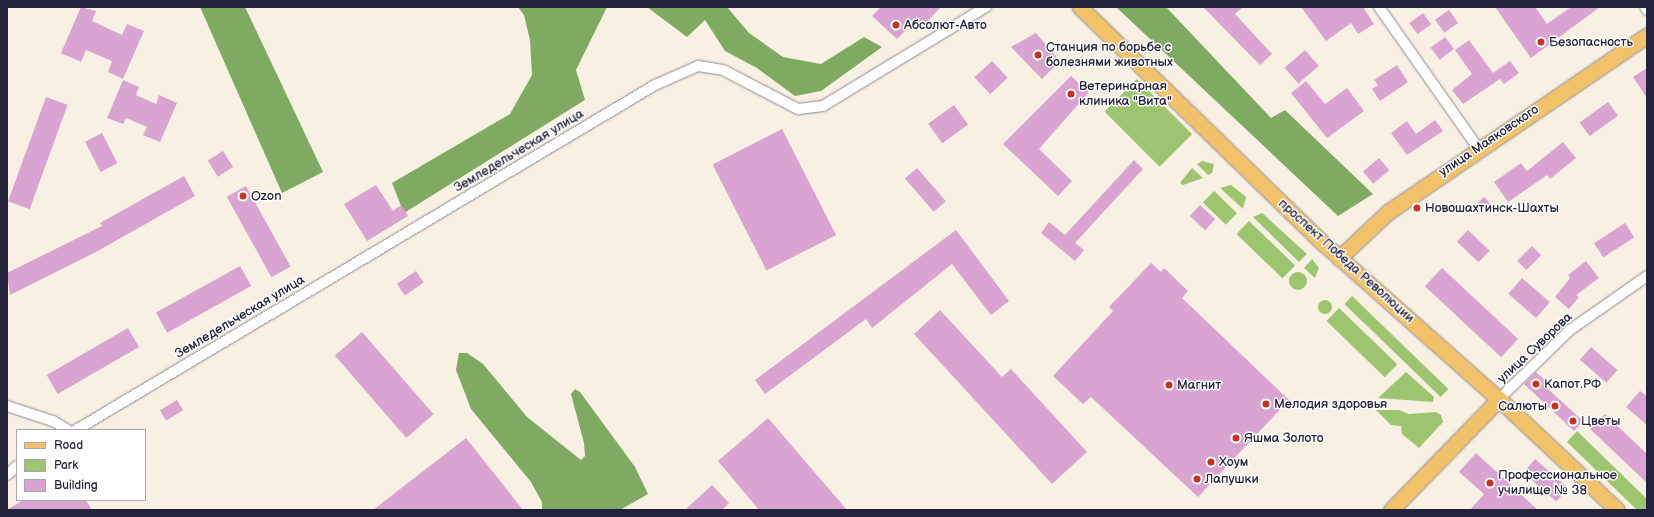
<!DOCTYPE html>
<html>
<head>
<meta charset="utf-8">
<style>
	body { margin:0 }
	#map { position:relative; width:1654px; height:517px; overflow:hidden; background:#f8f1e3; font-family:"Balsamiq Sans",sans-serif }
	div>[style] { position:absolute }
	.green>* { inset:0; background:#9dc46f; transform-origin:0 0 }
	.round { border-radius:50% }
	.forest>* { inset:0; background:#7eaa62 }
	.building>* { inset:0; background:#d9a4d2; transform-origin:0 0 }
	.roads { filter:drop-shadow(0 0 1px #8d8a8f) drop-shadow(0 0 1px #8d8a8f) }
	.street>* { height:10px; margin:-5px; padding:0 5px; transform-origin:5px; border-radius:5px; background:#fff }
	.primary>* { height:15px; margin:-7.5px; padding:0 7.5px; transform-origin:7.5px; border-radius:7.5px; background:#f2c26a }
	.dots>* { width:11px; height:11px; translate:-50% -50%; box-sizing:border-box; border:2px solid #fff; border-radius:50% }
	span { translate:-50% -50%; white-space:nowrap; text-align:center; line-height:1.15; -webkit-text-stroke:3px #fff; paint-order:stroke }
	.poi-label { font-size:13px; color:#22223b }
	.left { translate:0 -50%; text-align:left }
	.right { translate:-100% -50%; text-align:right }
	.street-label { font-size:13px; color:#22223b }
	.frame { position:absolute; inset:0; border:8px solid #22223b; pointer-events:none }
	.legend { position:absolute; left:16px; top:429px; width:130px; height:72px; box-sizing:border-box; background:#fff; border:1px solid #a7a7b1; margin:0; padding:5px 7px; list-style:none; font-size:12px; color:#22223b }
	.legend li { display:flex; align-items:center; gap:8px; height:20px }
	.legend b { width:20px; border:1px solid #a7a7b1 }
</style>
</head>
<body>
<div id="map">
	<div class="green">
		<div style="left:1137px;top:79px;width:78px;height:46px;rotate:45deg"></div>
		<div style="clip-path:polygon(1202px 161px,1214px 164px,1212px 173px,1208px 175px,1197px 164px)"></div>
		<div style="clip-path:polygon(1192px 168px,1203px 178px,1183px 185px,1180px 183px)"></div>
		<div style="clip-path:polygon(1231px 185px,1246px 197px,1243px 209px,1220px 188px)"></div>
		<div style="left:1214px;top:191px;width:32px;height:16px;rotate:44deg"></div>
		<div style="clip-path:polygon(1262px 213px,1307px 254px,1299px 262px,1253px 217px)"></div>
		<div style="left:1249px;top:221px;width:64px;height:18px;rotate:44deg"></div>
		<div style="clip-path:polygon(1312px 259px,1319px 268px,1315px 278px,1304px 268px)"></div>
		<div class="round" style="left:1289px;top:272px;width:18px;height:18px"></div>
		<div style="left:1352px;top:296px;width:134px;height:11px;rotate:44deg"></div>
		<div class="round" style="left:1318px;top:300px;width:14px;height:14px"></div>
		<div style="left:1339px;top:308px;width:81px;height:18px;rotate:44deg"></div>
		<div style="clip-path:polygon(1406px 372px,1434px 397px,1433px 402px,1378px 398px)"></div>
		<div style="clip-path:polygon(1376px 410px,1399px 410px,1409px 414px,1436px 412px,1441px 415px,1443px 422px,1419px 448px,1402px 434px,1401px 426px,1391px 425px)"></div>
		<div style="clip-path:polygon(1577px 431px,1647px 499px,1647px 510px,1637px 510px,1567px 442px)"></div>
	</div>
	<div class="forest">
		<div style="clip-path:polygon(200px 7px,245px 7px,323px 172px,282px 193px)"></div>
		<div style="clip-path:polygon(518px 7px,607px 7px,576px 70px,585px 100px,404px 213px,392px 183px,510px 114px,532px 75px,530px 40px,524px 15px)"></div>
		<div style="clip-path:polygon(647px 7px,727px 7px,749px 33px,783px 57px,821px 64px,864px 37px,882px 47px,821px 91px,795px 96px,757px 68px,725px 51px,705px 20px,687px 37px)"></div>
		<div style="clip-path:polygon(1116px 7px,1166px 7px,1271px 118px,1285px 110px,1373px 194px,1338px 216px)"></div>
		<div style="clip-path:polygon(459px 353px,467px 353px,483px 364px,527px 417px,581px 460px,585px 456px,584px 443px,571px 394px,575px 389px,580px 392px,635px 467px,648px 494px,620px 510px,542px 510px,542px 502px,531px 482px,471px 409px,456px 370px)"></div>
	</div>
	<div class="building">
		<div style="clip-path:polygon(81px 7px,96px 11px,92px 21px,122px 35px,127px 24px,144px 31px,123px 79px,108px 72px,112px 61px,86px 50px,81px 62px,61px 53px)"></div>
		<div style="clip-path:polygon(881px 7px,941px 7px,921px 28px,914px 22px,897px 39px,872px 16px)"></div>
		<div style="clip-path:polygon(1203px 7px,1243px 7px,1235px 14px,1272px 54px,1260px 65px)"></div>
		<div style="clip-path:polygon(1301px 7px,1363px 7px,1374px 24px,1358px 34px,1351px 23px,1326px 41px)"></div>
		<div style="clip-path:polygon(1495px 7px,1535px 7px,1547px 24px,1571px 7px,1600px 7px,1531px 58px)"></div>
		<div style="left:1449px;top:10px;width:16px;height:17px;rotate:55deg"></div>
		<div style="left:1423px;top:13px;width:14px;height:17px;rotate:54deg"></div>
		<div style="clip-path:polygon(1036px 33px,1060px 61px,1042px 79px,1011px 47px)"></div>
		<div style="left:1445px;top:37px;width:15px;height:18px;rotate:53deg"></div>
		<div style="clip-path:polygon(1469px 40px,1493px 73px,1510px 61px,1519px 73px,1504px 84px,1500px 79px,1463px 104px,1452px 90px,1472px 74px,1455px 50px)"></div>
		<div style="left:1305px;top:50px;width:21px;height:27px;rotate:49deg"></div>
		<div style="left:992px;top:61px;width:23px;height:24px;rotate:47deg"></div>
		<div style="clip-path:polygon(1397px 65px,1408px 82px,1380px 101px,1372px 89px,1378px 85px,1374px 80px)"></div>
		<div style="clip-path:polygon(1647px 68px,1647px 98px,1633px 77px)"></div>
		<div style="clip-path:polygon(1071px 76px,1089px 92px,1039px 149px,1072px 181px,1058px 196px,1003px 144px)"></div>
		<div style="clip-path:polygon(123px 80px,139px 87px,136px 95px,156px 104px,159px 95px,177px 103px,160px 142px,143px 135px,147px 127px,126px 118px,123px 124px,107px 118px)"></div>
		<div style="clip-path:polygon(1306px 81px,1325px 104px,1347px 88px,1364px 111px,1327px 138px,1291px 93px)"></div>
		<div style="left:46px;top:97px;width:23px;height:111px;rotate:20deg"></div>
		<div style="left:1608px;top:102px;width:17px;height:35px;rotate:54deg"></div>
		<div style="left:954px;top:105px;width:24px;height:32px;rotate:54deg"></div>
		<div style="clip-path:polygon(1435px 120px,1443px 131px,1407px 155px,1391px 133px,1407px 121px,1416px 134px)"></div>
		<div style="left:782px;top:129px;width:119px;height:78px;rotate:63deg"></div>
		<div style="left:102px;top:133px;width:34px;height:19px;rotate:63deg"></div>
		<div style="clip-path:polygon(1563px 142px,1576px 158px,1550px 179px,1547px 175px,1508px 202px,1494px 182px,1521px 163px,1527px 171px)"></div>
		<div style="left:223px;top:151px;width:19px;height:18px;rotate:58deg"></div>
		<div style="left:1379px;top:158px;width:16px;height:21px;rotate:50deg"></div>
		<div style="clip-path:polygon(1134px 160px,1143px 169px,1075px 243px,1084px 250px,1075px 261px,1041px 233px,1049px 222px,1065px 235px)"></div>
		<div style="left:917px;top:168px;width:44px;height:16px;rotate:49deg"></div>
		<div style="clip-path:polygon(184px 176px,195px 196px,96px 252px,10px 295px,7px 273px,102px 226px,100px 223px)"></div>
		<div style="clip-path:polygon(376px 185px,393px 211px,401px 205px,408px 216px,367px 241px,344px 204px)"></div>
		<div style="left:246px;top:186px;width:92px;height:22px;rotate:61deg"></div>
		<div style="left:1484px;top:197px;width:10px;height:11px;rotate:45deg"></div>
		<div style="left:1200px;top:205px;width:21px;height:15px;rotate:43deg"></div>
		<div style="left:1625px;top:223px;width:17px;height:37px;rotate:57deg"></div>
		<div style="clip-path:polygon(956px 230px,1009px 301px,991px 315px,952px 264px,872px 328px,866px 319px,765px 394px,755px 380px)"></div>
		<div style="left:1468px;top:230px;width:30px;height:16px;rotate:44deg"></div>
		<div style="left:1532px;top:246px;width:13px;height:21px;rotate:45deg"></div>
		<div style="clip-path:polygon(1586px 261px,1599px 278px,1576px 295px,1579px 297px,1569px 309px,1555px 297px,1570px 278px,1568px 275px)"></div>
		<div style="clip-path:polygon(1151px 263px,1161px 272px,1164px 268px,1188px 291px,1182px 298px,1289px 400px,1198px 497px,1091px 397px,1083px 404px,1053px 376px,1113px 311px,1109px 307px)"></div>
		<div style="left:240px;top:266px;width:23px;height:96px;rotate:61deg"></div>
		<div style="left:1442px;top:268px;width:104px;height:25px;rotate:43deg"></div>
		<div style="left:416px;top:271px;width:14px;height:23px;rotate:56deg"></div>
		<div style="left:1522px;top:278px;width:37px;height:21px;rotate:41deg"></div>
		<div style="clip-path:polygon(940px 310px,1002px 377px,1011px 369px,1087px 452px,1052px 484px,914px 334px)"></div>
		<div style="left:128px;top:328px;width:22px;height:94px;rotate:60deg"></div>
		<div style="left:362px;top:332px;width:109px;height:36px;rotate:49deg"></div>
		<div style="left:1591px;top:347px;width:35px;height:17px;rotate:41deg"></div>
		<div style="clip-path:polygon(1536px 372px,1550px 385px,1547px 388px,1583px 421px,1574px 431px,1524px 384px)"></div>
		<div style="clip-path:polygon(1640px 391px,1647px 396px,1647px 425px,1626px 407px)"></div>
		<div style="left:177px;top:400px;width:12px;height:20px;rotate:59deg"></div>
		<div style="clip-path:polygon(1605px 414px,1647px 454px,1647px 483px,1590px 429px)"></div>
		<div style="clip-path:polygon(768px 418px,847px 510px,759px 510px,718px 461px)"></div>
		<div style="clip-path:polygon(466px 438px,523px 510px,373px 510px)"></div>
		<div style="clip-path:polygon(1476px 453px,1538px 510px,1470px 510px,1484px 494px,1459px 472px)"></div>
		<div style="left:1535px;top:459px;width:44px;height:18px;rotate:41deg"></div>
		<div style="clip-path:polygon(712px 485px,729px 503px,722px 510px,685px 510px)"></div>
		<div style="clip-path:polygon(23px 500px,86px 500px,92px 510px,7px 510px)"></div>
	</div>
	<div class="roads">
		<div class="street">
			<div style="left:1379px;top:7px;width:172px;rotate:54.9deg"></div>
			<div style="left:1645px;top:7px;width:4px;rotate:56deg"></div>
			<div style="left:1499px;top:399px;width:99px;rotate:-44.2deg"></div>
			<div style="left:1570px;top:330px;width:94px;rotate:-35deg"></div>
			<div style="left:7px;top:406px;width:48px;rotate:18.1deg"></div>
			<div style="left:53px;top:421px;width:17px;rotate:31deg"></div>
			<div style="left:76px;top:430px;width:674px;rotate:-30.79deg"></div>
			<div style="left:655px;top:85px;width:47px;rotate:-23.8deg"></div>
			<div style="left:698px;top:66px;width:25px;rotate:9deg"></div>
			<div style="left:723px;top:70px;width:85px;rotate:27.5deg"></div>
			<div style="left:798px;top:109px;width:25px;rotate:-7deg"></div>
			<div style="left:823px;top:106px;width:191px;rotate:-31.3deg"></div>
			<div style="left:7px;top:475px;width:13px;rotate:-42deg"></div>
		</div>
		<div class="primary">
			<div style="left:1080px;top:7px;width:339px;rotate:44.2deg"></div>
			<div style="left:1323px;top:243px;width:235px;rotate:41.6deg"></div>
			<div style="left:1499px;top:399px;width:162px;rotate:43.2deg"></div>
			<div style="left:1339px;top:258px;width:67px;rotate:-43.2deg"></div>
			<div style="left:1388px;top:212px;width:314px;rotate:-34.3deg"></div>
			<div style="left:1391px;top:510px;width:155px;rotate:-45.8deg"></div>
		</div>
	</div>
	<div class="dots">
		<div style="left:896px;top:25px;background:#c8321e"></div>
		<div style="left:1541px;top:42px;background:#c8321e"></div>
		<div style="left:1038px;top:55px;background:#c8321e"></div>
		<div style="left:1071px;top:94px;background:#c8321e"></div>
		<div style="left:243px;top:196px;background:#c8321e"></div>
		<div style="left:1417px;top:208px;background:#c8321e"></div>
		<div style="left:1536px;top:384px;background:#c8321e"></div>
		<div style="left:1169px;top:385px;background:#c8321e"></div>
		<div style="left:1266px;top:404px;background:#c8321e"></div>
		<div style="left:1555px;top:406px;background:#c8321e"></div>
		<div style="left:1573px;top:421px;background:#c8321e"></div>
		<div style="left:1236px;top:438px;background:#c8321e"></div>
		<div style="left:1211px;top:462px;background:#c8321e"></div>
		<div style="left:1197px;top:479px;background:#c8321e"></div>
		<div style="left:1490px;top:483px;background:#c8321e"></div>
	</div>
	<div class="poi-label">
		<span class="left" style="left:904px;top:25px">Абсолют-Авто</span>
		<span class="left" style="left:1549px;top:42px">Безопасность</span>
		<span class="left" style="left:1046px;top:55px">Станция по борьбе с<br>болезнями животных</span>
		<span class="left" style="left:1079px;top:94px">Ветеринарная<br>клиника "Вита"</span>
		<span class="left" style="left:251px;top:196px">Ozon</span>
		<span class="left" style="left:1425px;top:208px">Новошахтинск-Шахты</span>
		<span class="left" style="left:1544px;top:384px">Капот.РФ</span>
		<span class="left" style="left:1177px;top:385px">Магнит</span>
		<span class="left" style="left:1274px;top:404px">Мелодия здоровья</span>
		<span class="right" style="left:1547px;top:406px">Салюты</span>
		<span class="left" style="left:1581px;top:421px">Цветы</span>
		<span class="left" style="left:1244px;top:438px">Яшма Золото</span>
		<span class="left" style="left:1219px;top:462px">Хоум</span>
		<span class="left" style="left:1498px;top:483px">Профессиональное<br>училище № 38</span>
		<span class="left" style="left:1205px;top:479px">Лапушки</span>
	</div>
	<div class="street-label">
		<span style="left:1489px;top:141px;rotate:-34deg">улица Маяковского</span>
		<span style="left:519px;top:151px;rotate:-31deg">Земледельческая улица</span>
		<span style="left:1346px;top:261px;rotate:42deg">проспект Победа Революции</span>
		<span style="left:240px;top:317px;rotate:-31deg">Земледельческая улица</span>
		<span style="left:1535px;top:348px;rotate:-43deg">улица Суворова</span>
	</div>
	<div class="frame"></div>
	<ul class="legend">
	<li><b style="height:5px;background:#f2c26a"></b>Road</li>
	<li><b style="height:11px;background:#9dc46f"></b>Park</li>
	<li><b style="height:11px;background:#d9a4d2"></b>Building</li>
	</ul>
</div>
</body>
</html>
